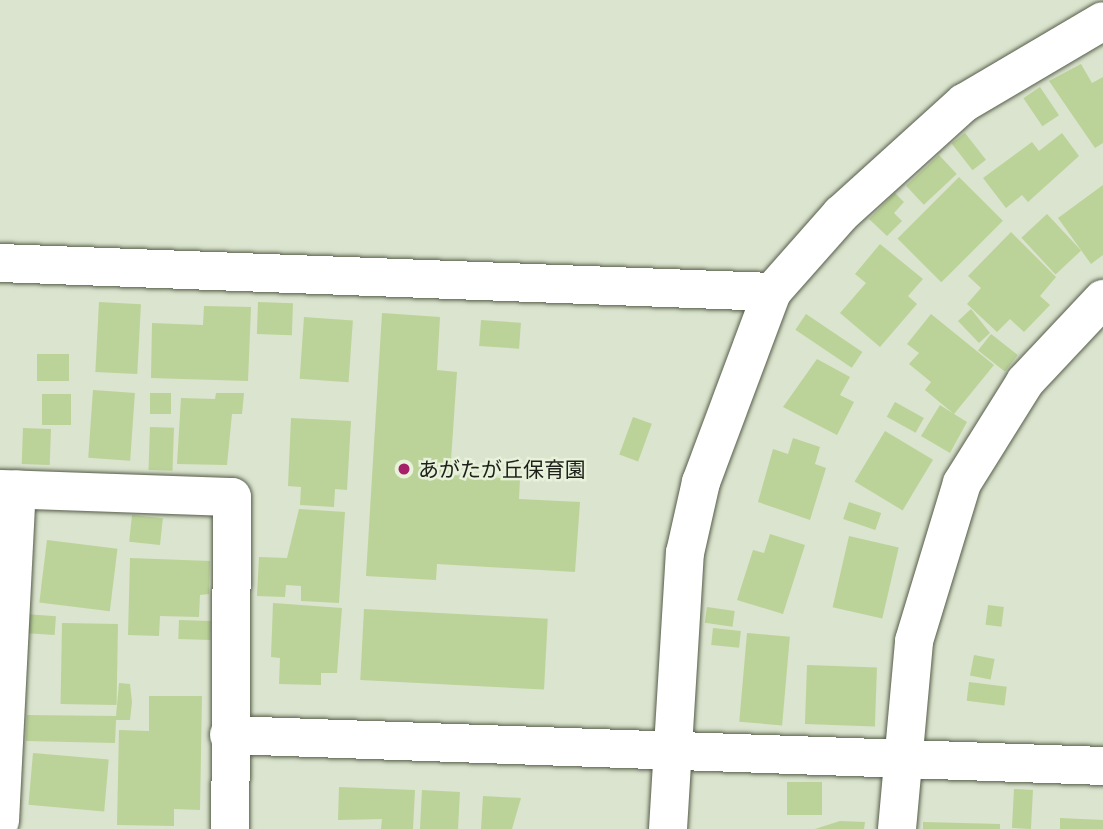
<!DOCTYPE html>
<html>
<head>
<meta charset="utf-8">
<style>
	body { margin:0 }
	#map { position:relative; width:1103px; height:829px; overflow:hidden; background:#dbe4ce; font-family:Quicksand,"Noto Sans JP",sans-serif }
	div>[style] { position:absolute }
	.building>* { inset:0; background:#bbd398; transform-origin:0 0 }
	.roads { filter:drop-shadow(0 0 2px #555d4a) drop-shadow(0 0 2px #555d4a) }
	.minor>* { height:38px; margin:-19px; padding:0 19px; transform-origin:19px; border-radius:19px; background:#fff }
	.dots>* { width:19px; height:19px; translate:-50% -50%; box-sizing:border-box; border:4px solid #e8f2db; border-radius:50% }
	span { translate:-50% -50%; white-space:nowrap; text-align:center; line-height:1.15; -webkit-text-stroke:5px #e8f2db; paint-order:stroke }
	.poi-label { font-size:21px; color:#1d2119 }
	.left { translate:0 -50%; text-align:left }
</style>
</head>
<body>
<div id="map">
	<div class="building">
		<div style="clip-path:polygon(1081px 64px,1092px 83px,1103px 77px,1103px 143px,1095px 148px,1049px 81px)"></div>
		<div style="left:1040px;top:87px;width:34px;height:20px;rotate:56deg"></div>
		<div style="left:965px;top:133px;width:34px;height:17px;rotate:52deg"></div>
		<div style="clip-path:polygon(1062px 133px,1079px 156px,1028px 202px,1022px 195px,1006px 208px,983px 178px,1032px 142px,1039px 151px)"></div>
		<div style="left:939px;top:155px;width:26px;height:45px;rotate:47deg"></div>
		<div style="left:959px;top:177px;width:62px;height:87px;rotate:45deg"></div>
		<div style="clip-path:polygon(1103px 185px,1103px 255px,1091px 264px,1058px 218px)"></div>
		<div style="clip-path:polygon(895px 193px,904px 202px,894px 213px,902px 221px,887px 236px,869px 219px)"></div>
		<div style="left:1047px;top:214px;width:50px;height:35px;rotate:47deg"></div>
		<div style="clip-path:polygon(1011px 232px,1056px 277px,1040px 296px,1050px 305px,1024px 332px,1010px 319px,997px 332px,967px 304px,981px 288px,968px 276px)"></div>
		<div style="clip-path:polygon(880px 244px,923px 279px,908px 296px,917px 304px,880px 347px,840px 313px,866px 283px,855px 274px)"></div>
		<div style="left:99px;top:302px;width:42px;height:70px;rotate:3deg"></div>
		<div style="left:258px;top:302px;width:35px;height:32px;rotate:2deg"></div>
		<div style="clip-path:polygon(204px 306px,251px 307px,248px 381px,151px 378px,152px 323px,203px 325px)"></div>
		<div style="clip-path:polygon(971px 309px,990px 333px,979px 343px,958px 321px)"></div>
		<div style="clip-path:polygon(382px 313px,440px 317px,437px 370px,457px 372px,450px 475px,520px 479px,519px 499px,580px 502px,575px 572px,437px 564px,436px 580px,366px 576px)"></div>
		<div style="left:806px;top:314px;width:68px;height:19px;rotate:34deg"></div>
		<div style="clip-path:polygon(931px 314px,994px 365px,954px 414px,967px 422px,950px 453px,921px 436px,940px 405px,954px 414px,925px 390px,931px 382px,909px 364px,919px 353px,907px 344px)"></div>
		<div style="left:304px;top:317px;width:49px;height:62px;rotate:4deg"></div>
		<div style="left:481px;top:320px;width:40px;height:26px;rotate:4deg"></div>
		<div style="left:991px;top:334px;width:34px;height:21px;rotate:38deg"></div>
		<div style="left:37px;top:354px;width:32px;height:27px"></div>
		<div style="clip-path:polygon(817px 359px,850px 377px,840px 395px,854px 402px,837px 435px,783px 407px)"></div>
		<div style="left:93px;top:390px;width:42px;height:68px;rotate:4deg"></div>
		<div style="left:150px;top:393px;width:21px;height:21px"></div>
		<div style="clip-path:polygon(216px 393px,244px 393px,242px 414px,232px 414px,227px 465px,177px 464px,181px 398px,215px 399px)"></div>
		<div style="left:42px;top:394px;width:29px;height:31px"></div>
		<div style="left:895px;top:402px;width:33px;height:17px;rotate:29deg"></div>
		<div style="left:633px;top:417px;width:20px;height:40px;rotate:20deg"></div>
		<div style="clip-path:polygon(291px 418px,351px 421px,347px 490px,335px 489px,334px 507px,300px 505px,301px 487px,288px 486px)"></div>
		<div style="left:150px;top:427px;width:24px;height:43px;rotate:2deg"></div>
		<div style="left:23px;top:428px;width:28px;height:36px;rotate:2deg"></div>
		<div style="left:885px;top:431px;width:56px;height:59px;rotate:31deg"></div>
		<div style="clip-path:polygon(793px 438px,820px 447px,815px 464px,826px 468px,810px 520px,758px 502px,773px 449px,788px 454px)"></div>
		<div style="left:849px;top:502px;width:34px;height:18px;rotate:19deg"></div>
		<div style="clip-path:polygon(299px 509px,345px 512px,339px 603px,301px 601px,301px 586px,286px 585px,285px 597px,257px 596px,259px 557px,287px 558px)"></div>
		<div style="left:132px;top:515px;width:31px;height:27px;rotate:6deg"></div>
		<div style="clip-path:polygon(770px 534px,805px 545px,783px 614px,737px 600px,753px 550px,764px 553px)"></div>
		<div style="left:849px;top:536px;width:51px;height:73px;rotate:13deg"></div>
		<div style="left:47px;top:540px;width:71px;height:63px;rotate:7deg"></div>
		<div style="clip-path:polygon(130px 558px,210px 561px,209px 594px,200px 595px,199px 617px,160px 616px,159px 636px,128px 635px)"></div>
		<div style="clip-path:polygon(273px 603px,342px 608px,337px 673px,321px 673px,321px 685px,279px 684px,280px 658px,271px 657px)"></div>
		<div style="left:988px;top:605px;width:16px;height:20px;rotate:7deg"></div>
		<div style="left:707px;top:607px;width:28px;height:16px;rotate:8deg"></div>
		<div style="left:364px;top:609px;width:184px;height:71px;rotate:3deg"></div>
		<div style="left:25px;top:614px;width:31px;height:19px;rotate:4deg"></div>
		<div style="left:179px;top:620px;width:32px;height:19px;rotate:2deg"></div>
		<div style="left:62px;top:623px;width:56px;height:81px;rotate:1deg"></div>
		<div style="left:713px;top:628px;width:28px;height:17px;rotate:6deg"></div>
		<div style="left:747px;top:633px;width:43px;height:89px;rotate:5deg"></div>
		<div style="left:974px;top:655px;width:21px;height:21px;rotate:11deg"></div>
		<div style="left:807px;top:665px;width:70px;height:59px;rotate:2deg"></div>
		<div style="left:969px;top:682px;width:38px;height:19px;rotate:7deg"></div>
		<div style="clip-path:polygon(119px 683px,130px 684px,132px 702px,130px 720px,116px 720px,115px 743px,26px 741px,27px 715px,116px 716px)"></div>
		<div style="clip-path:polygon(149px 696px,202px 696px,200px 810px,174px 809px,174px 826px,117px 825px,119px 730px,149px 731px)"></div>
		<div style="left:33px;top:753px;width:76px;height:52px;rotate:5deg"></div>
		<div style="left:787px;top:782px;width:35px;height:33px"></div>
		<div style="clip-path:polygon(339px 787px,415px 790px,413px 829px,381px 829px,382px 819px,338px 820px)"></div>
		<div style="left:1014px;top:789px;width:19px;height:39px;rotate:3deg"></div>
		<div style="left:422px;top:790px;width:38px;height:39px;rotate:3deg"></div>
		<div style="clip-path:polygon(483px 796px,521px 798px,512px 829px,481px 829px)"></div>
		<div style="clip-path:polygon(1060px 818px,1103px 820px,1103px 829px,1060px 829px)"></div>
		<div style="clip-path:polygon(840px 821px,865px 822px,864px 829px,815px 829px)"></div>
		<div style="clip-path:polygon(923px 822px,1000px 824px,1000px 829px,923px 829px)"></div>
	</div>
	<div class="roads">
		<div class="minor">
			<div style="left:0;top:263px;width:773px;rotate:2.15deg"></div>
			<div style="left:0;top:489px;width:232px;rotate:2deg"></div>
			<div style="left:232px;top:497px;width:332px;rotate:90.3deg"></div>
			<div style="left:229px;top:735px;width:875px;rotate:2.03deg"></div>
			<div style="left:0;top:821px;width:332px;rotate:-87.1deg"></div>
			<div style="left:668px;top:829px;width:277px;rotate:-86.5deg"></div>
			<div style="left:685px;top:553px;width:73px;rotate:-77.3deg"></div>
			<div style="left:701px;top:482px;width:203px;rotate:-69.5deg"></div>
			<div style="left:772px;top:292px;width:104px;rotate:-48.5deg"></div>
			<div style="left:841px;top:214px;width:166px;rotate:-42.1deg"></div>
			<div style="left:964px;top:103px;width:161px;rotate:-30.5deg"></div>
			<div style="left:897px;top:829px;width:189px;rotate:-84.8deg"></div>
			<div style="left:914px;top:641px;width:165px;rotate:-73.1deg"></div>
			<div style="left:962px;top:483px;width:119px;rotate:-58deg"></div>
			<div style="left:1025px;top:382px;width:114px;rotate:-46.8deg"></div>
		</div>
	</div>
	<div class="dots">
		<div style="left:404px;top:469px;background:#a61f69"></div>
	</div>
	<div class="poi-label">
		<span class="left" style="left:418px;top:469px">あがたが丘保育園</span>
	</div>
</div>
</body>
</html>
